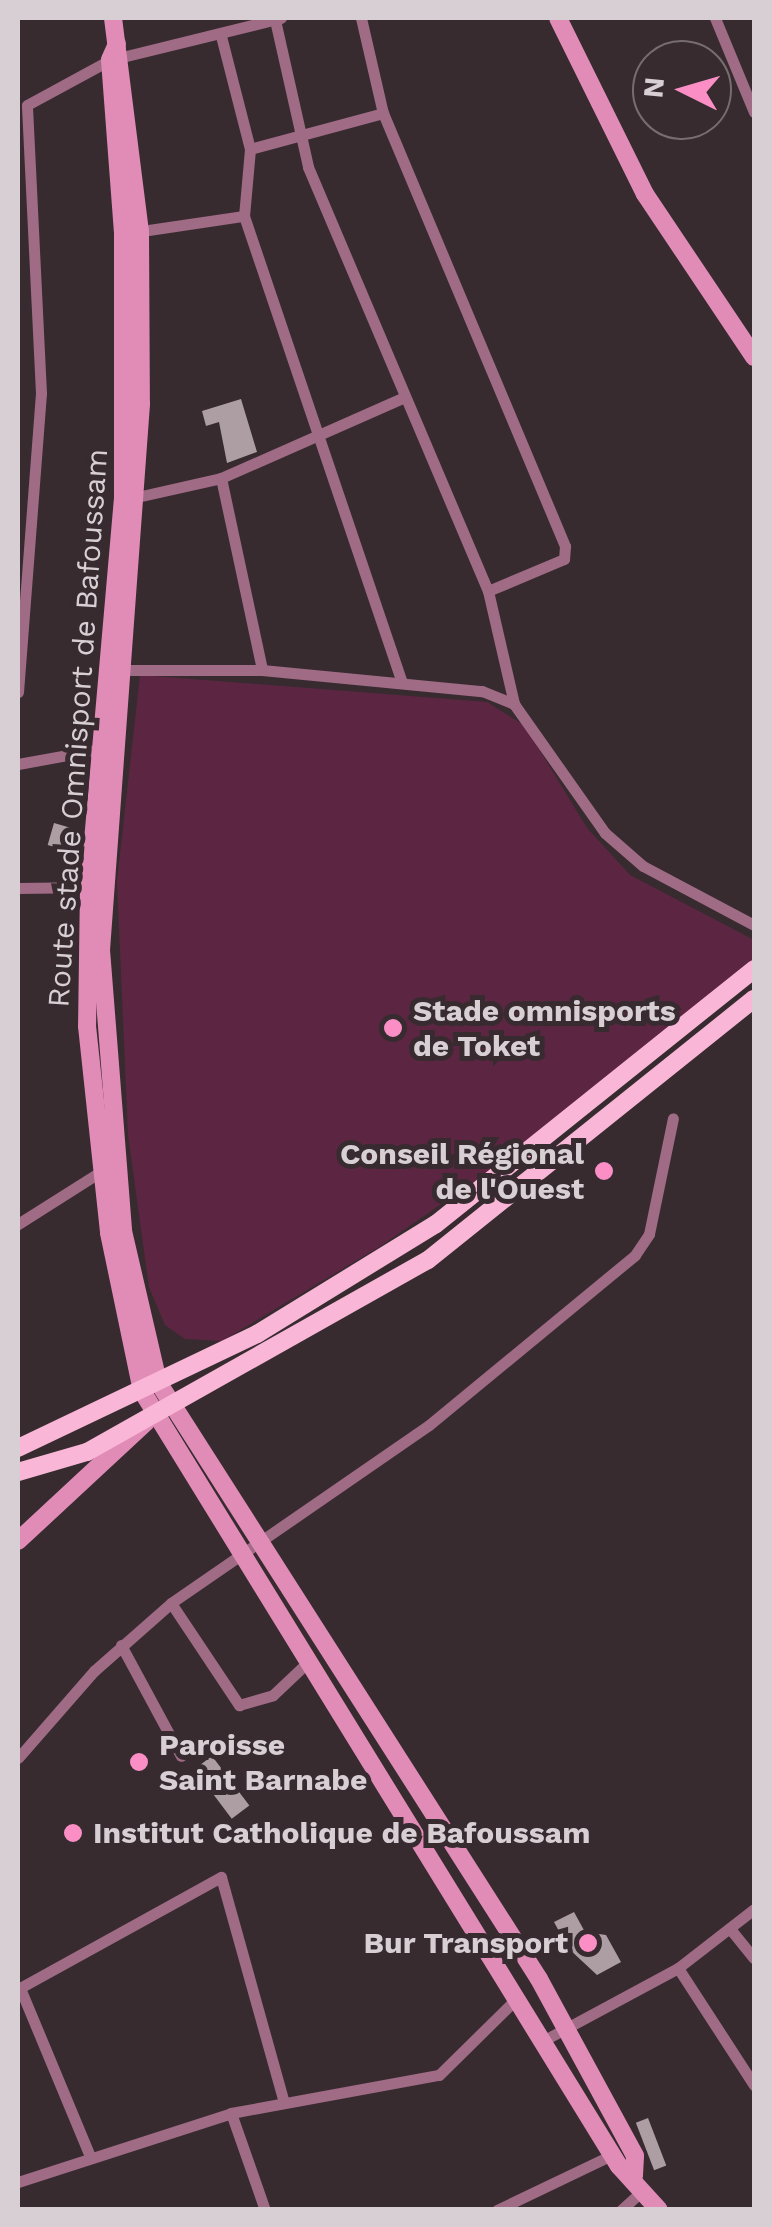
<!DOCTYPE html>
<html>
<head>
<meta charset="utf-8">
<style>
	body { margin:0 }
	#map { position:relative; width:772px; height:2227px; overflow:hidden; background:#372b30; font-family:"Work Sans",sans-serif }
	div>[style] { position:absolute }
	.green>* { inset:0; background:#5c2643 }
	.building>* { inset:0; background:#ad9ea4; transform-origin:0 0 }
	.street>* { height:11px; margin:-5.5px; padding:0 5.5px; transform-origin:5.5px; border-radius:5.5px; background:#a06b85 }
	.secondary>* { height:18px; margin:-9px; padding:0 9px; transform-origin:9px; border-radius:9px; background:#e18cb6 }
	.primary>* { height:18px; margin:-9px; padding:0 9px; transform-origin:9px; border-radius:9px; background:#f9b6d6 }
	.dots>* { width:28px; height:28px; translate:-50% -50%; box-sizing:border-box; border:5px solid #372b30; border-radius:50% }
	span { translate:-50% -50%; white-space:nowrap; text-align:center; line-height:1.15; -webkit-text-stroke:10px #372b30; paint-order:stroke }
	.street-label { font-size:30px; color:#d7cfd3 }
	.poi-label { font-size:30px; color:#d7cfd3; font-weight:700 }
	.left { translate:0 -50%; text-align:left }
	.right { translate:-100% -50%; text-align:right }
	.frame { position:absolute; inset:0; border:20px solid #d7cfd3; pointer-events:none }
	.north { position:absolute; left:632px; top:40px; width:100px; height:100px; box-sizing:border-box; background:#372b30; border:2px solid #776d71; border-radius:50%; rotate:275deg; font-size:28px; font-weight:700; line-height:40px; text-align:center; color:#d7cfd3 }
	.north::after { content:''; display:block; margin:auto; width:35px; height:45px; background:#fb8fc5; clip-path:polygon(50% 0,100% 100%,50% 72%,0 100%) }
</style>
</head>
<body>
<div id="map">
	<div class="green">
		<div style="clip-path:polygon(140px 675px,487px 702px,525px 726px,587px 828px,630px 875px,754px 940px,754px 964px,525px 1146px,379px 1247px,222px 1341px,185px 1339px,165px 1325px,149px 1287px,128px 1135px,117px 881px)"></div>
	</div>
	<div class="building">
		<div style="clip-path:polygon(241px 399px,257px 452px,227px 463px,219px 422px,206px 426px,202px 411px)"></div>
		<div style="left:54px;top:823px;width:26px;height:23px;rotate:16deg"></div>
		<div style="left:212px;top:1756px;width:62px;height:22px;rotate:53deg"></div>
		<div style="clip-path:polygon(574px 1912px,585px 1932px,606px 1935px,621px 1962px,597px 1975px,568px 1948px,554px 1922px)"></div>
		<div style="left:648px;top:2118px;width:51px;height:13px;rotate:69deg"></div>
	</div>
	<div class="street">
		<div style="left:361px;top:18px;width:98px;rotate:77deg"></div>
		<div style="left:383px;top:113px;width:470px;rotate:67.2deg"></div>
		<div style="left:565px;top:546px;width:13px;rotate:94deg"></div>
		<div style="left:564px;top:559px;width:82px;rotate:157.2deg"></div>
		<div style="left:715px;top:18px;width:102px;rotate:67.5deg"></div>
		<div style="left:275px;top:20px;width:151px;rotate:77.3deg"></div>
		<div style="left:308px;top:167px;width:461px;rotate:67deg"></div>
		<div style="left:488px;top:591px;width:116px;rotate:77deg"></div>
		<div style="left:221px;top:36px;width:117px;rotate:75.6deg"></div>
		<div style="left:250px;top:149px;width:67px;rotate:95.1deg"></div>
		<div style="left:244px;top:216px;width:491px;rotate:71.3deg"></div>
		<div style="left:250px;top:149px;width:138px;rotate:-15.1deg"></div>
		<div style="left:135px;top:232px;width:110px;rotate:-8.4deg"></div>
		<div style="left:221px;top:478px;width:196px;rotate:77.9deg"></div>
		<div style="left:137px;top:497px;width:86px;rotate:-12.7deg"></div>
		<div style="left:221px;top:478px;width:201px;rotate:-23.8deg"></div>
		<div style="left:118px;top:670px;width:144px"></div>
		<div style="left:262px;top:670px;width:221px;rotate:5.5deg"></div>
		<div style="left:482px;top:691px;width:35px;rotate:22deg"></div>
		<div style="left:514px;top:704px;width:158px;rotate:54.8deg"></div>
		<div style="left:605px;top:833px;width:50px;rotate:41deg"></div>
		<div style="left:643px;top:866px;width:126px;rotate:28deg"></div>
		<div style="left:18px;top:692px;width:300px;rotate:-85.6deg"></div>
		<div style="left:41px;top:393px;width:288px;rotate:-92.8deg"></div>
		<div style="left:27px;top:105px;width:94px;rotate:-28.5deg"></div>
		<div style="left:110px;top:60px;width:176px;rotate:-13.8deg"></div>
		<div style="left:18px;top:764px;width:89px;rotate:-10.3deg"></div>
		<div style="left:18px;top:888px;width:77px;rotate:-0.7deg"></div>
		<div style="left:18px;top:1224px;width:97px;rotate:-32.4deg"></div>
		<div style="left:171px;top:1603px;width:123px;rotate:56.3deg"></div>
		<div style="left:239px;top:1705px;width:35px;rotate:-16deg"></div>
		<div style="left:273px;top:1695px;width:51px;rotate:-43.4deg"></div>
		<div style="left:121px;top:1645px;width:126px;rotate:61.6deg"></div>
		<div style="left:18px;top:1758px;width:116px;rotate:-48.9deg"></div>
		<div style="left:94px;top:1671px;width:103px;rotate:-41.4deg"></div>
		<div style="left:171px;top:1603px;width:313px;rotate:-34.6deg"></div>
		<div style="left:429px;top:1425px;width:267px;rotate:-39.5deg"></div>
		<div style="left:635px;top:1255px;width:25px;rotate:-56deg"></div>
		<div style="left:649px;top:1234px;width:118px;rotate:-78.3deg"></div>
		<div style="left:731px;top:1930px;width:36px;rotate:51deg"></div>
		<div style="left:678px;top:1968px;width:140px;rotate:57deg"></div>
		<div style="left:20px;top:1988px;width:182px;rotate:67.4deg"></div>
		<div style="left:18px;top:1989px;width:232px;rotate:-28.9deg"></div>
		<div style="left:221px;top:1877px;width:234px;rotate:74.4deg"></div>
		<div style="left:548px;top:2038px;width:148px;rotate:-28.3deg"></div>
		<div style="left:678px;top:1968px;width:96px;rotate:-37.8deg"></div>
		<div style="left:231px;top:2113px;width:103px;rotate:70.7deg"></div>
		<div style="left:18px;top:2182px;width:224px;rotate:-17.9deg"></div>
		<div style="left:231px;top:2113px;width:211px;rotate:-10.4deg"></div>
		<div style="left:439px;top:2075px;width:111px;rotate:-44.6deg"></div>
		<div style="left:497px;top:2210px;width:127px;rotate:-25.6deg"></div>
		<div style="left:621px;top:2210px;width:30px;rotate:-42deg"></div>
	</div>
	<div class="secondary">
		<div style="left:113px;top:18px;width:215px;rotate:82.8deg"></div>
		<div style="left:140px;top:231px;width:173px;rotate:89.7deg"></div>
		<div style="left:141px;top:404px;width:547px;rotate:94.19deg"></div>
		<div style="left:101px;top:950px;width:282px;rotate:85.5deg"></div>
		<div style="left:123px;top:1231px;width:155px;rotate:76.9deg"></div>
		<div style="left:158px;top:1382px;width:708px;rotate:57.45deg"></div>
		<div style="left:539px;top:1979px;width:201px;rotate:61.5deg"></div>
		<div style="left:635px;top:2156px;width:20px;rotate:93deg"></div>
		<div style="left:558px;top:18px;width:196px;rotate:63.7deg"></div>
		<div style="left:645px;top:194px;width:196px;rotate:56.2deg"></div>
		<div style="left:117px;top:44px;width:17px;rotate:114deg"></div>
		<div style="left:110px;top:60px;width:173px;rotate:85.7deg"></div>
		<div style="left:123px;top:233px;width:265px;rotate:90deg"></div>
		<div style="left:123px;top:498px;width:390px;rotate:95deg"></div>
		<div style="left:89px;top:887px;width:139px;rotate:90.8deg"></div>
		<div style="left:87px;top:1026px;width:208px;rotate:83.9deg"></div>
		<div style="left:109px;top:1233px;width:161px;rotate:78.2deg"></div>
		<div style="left:142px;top:1391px;width:910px;rotate:58.39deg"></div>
		<div style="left:619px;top:2166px;width:59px;rotate:47.7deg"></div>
		<div style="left:18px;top:1541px;width:175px;rotate:-42.9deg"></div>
	</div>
	<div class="primary">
		<div style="left:18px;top:1448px;width:265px;rotate:-25.5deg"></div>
		<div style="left:257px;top:1334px;width:210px;rotate:-31.6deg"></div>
		<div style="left:436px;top:1224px;width:408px;rotate:-38.7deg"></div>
		<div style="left:18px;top:1472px;width:72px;rotate:-16.2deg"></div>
		<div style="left:87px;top:1452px;width:391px;rotate:-29.4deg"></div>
		<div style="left:428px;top:1260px;width:418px;rotate:-38.7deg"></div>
	</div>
	<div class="dots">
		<div style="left:393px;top:1028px;background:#fb8fc5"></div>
		<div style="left:604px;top:1171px;background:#fb8fc5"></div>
		<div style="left:139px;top:1762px;background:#fb8fc5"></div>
		<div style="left:73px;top:1833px;background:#fb8fc5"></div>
		<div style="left:588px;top:1943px;background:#fb8fc5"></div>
	</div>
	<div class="street-label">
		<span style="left:78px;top:728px;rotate:-86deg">Route stade Omnisport de Bafoussam</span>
	</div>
	<div class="poi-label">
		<span class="left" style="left:413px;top:1028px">Stade omnisports<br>de Toket</span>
		<span class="right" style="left:584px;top:1171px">Conseil Régional<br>de l'Ouest</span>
		<span class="left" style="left:159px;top:1762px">Paroisse<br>Saint Barnabe</span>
		<span class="left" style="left:93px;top:1833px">Institut Catholique de Bafoussam</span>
		<span class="right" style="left:568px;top:1943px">Bur Transport</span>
	</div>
	<div class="frame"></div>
	<div class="north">N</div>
</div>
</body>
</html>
